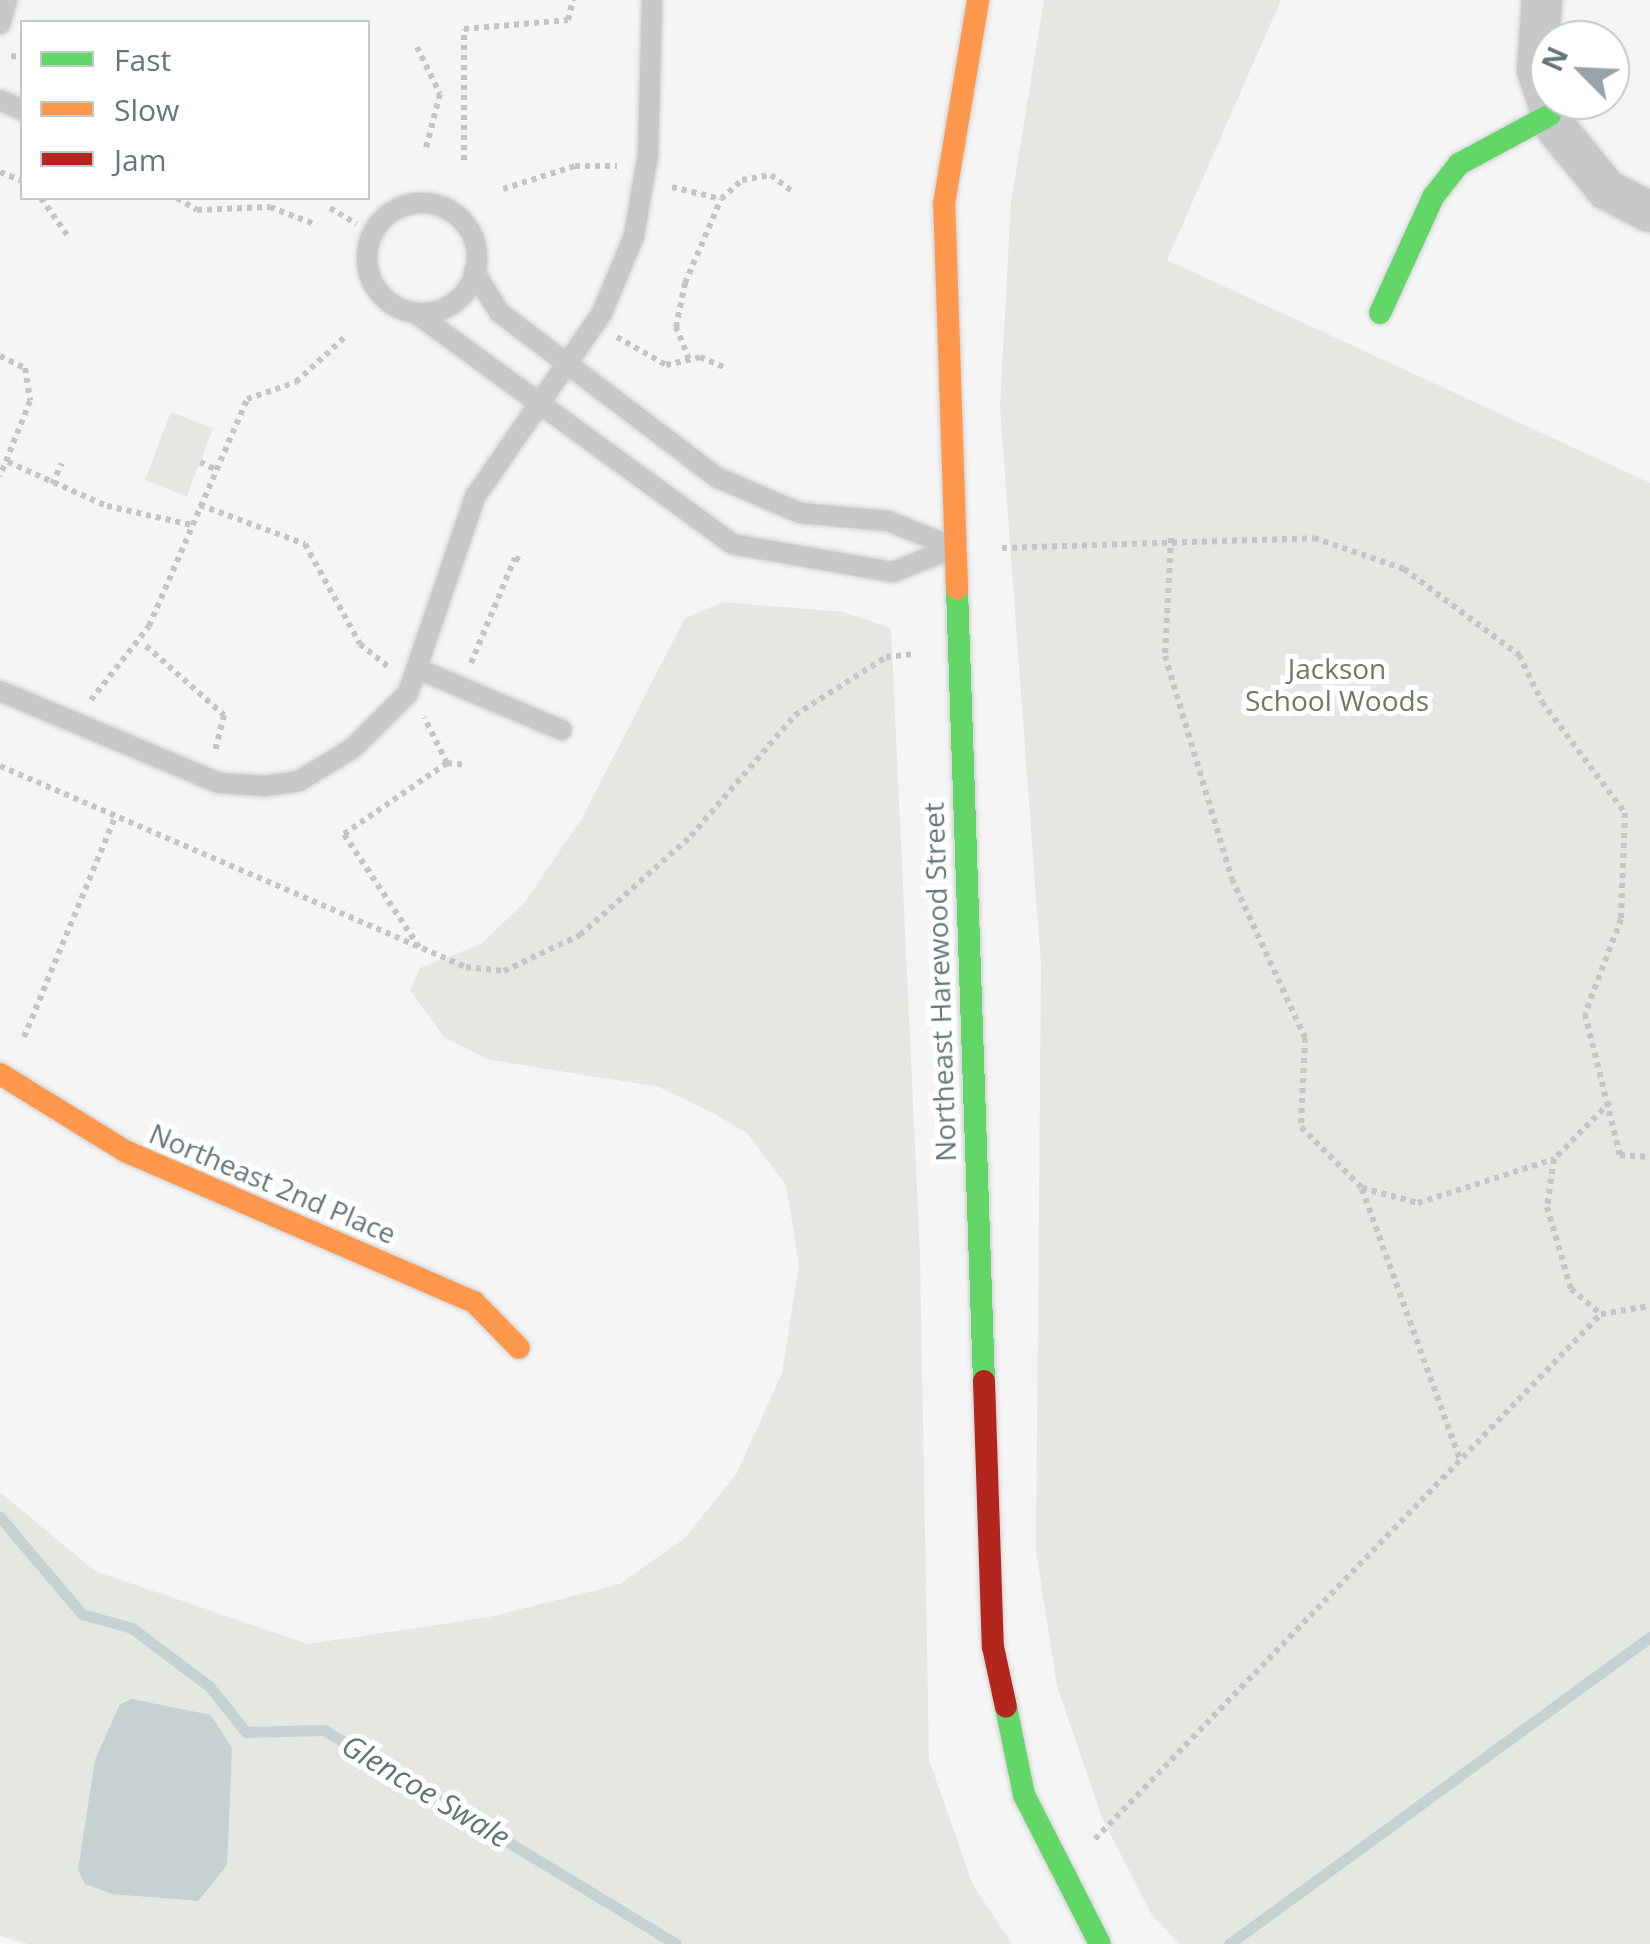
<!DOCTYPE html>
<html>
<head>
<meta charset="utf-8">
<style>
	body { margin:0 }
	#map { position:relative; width:1650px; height:1944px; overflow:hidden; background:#f5f5f5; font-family:"Open Sans",sans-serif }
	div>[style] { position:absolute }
	.green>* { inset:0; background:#e4e7e2; transform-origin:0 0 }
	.water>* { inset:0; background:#c6d1d1 }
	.stream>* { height:11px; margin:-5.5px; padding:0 5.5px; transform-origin:5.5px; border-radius:5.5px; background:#c6d1d1 }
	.path>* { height:6px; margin-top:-3px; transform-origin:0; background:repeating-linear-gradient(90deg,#c5c5c6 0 5px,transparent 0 10px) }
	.roads { filter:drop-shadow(0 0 2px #d0d1d2) drop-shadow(0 0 2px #d0d1d2) }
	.lane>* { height:20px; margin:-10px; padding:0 10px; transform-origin:10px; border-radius:10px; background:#c6c8c9 }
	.lane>.ring { margin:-10px; padding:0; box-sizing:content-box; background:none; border:20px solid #c6c8c9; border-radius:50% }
	.street>* { height:40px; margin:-20px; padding:0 20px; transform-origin:20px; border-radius:20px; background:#c6c8c9 }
	.fast>* { height:22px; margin:-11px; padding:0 11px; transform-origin:11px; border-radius:11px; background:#63d668 }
	.slow>* { height:22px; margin:-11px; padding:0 11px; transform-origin:11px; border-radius:11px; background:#ff974d }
	.jam>* { height:22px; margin:-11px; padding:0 11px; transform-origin:11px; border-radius:11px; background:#b3261e }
	span { translate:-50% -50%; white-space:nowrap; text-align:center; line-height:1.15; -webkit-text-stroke:10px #fff; paint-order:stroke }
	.park-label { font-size:28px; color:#6f7967 }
	.street-label { font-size:28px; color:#65777b }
	.water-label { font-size:30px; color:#607676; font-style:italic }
	.legend { position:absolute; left:20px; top:20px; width:350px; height:180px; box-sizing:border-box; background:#fff; border:2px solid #c1c9ca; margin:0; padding:12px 18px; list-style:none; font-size:30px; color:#65777b }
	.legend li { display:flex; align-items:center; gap:20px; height:50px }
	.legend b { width:50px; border:2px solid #c1c9ca }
	.north { position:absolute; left:1530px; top:20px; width:100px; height:100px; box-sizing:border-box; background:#fff; border:2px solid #c1c9ca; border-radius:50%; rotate:294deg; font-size:28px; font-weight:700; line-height:40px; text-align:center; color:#65777b }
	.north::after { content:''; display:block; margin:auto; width:35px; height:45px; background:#97a3a6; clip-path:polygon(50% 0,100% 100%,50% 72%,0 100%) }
</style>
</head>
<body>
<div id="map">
	<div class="green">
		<div style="clip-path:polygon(1044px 0,1281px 0,1167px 260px,1650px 483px,1650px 1944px,1179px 1944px,1152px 1915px,1102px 1818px,1057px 1686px,1036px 1551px,1041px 965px,1000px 407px,1011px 202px)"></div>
		<div style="left:171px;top:412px;width:45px;height:73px;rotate:21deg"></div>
		<div style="clip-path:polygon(723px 602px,843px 612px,891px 628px,920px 1255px,929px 1760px,973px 1885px,1012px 1944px,28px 1944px,0 1936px,0 1492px,95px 1571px,308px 1644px,490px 1617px,620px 1584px,686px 1537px,737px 1473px,782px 1373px,799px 1265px,786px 1185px,748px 1134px,713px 1113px,659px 1087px,487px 1059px,444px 1037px,410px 990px,420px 968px,481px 944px,525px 902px,582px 818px,685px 618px)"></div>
	</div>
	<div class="water">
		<div style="clip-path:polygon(132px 1699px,211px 1715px,232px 1748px,227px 1865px,198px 1901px,112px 1894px,85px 1884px,78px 1870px,95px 1760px,120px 1704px)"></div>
	</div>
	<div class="stream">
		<div style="left:0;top:1517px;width:127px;rotate:49.8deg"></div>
		<div style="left:82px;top:1614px;width:52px;rotate:15.6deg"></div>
		<div style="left:132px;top:1628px;width:96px;rotate:37deg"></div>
		<div style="left:209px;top:1686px;width:59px;rotate:51.2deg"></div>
		<div style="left:246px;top:1732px;width:78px;rotate:-1.5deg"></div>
		<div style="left:324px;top:1730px;width:412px;rotate:31.3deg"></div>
		<div style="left:1229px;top:1944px;width:521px;rotate:-36.1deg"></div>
	</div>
	<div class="path">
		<div style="left:417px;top:47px;width:52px;rotate:63.9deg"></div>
		<div style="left:440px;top:94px;width:60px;rotate:104.5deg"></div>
		<div style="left:11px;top:56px;width:11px;rotate:5deg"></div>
		<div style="left:464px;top:160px;width:131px;rotate:-90deg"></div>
		<div style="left:464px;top:29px;width:104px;rotate:-4.9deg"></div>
		<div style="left:568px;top:20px;width:21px;rotate:-76deg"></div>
		<div style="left:0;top:172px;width:24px;rotate:22deg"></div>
		<div style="left:672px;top:187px;width:50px;rotate:13.8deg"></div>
		<div style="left:503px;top:189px;width:76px;rotate:-17.7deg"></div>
		<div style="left:575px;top:166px;width:42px"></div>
		<div style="left:41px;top:198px;width:45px;rotate:54.9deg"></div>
		<div style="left:177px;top:198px;width:23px;rotate:31deg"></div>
		<div style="left:197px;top:210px;width:73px;rotate:-2.4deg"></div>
		<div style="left:270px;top:207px;width:50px;rotate:21deg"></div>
		<div style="left:330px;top:208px;width:31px;rotate:31deg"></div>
		<div style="left:617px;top:337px;width:56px;rotate:29.7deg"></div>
		<div style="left:666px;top:365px;width:35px;rotate:-13deg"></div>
		<div style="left:700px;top:357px;width:30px;rotate:23deg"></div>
		<div style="left:0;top:356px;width:28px;rotate:26deg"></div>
		<div style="left:25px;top:368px;width:33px;rotate:81deg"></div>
		<div style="left:30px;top:401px;width:81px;rotate:111.8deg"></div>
		<div style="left:689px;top:359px;width:35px;rotate:-112deg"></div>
		<div style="left:676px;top:327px;width:45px;rotate:-78.4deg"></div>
		<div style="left:685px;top:283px;width:91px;rotate:-66.8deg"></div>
		<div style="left:721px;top:199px;width:28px;rotate:-42deg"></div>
		<div style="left:742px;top:180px;width:29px;rotate:-10deg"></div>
		<div style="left:771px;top:175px;width:28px;rotate:38deg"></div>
		<div style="left:8px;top:462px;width:108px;rotate:24deg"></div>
		<div style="left:107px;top:506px;width:87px;rotate:12.6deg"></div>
		<div style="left:200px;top:462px;width:17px;rotate:25deg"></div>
		<div style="left:52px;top:484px;width:23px;rotate:-65deg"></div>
		<div style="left:200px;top:505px;width:112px;rotate:20.4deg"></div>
		<div style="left:305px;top:544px;width:114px;rotate:61.2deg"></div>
		<div style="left:360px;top:644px;width:36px;rotate:39deg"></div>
		<div style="left:1171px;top:538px;width:118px;rotate:92.9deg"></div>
		<div style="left:1165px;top:656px;width:233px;rotate:73.3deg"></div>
		<div style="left:1232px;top:879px;width:175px;rotate:65.3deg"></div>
		<div style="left:1305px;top:1038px;width:89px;rotate:92.6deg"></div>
		<div style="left:1301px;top:1127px;width:86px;rotate:45deg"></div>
		<div style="left:1362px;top:1188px;width:58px;rotate:15deg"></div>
		<div style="left:1418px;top:1203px;width:143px;rotate:-17.9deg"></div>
		<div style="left:1002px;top:548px;width:312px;rotate:-1.8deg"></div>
		<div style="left:1314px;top:538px;width:95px;rotate:19deg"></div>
		<div style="left:1404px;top:569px;width:144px;rotate:36.8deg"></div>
		<div style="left:1519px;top:655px;width:52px;rotate:63.9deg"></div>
		<div style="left:1542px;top:702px;width:139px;rotate:53.2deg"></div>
		<div style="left:1625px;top:813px;width:106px;rotate:92.2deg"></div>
		<div style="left:1621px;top:919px;width:102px;rotate:110.8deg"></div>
		<div style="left:1585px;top:1014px;width:145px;rotate:76.1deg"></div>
		<div style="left:1620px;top:1155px;width:30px;rotate:4deg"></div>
		<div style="left:146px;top:646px;width:104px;rotate:41.5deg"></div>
		<div style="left:224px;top:715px;width:36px;rotate:104deg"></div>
		<div style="left:471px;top:663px;width:114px;rotate:-67.3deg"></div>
		<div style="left:515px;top:558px;width:9px;rotate:21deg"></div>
		<div style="left:91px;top:700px;width:94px;rotate:-51.9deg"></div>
		<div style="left:149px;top:626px;width:247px;rotate:-66.6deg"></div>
		<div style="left:247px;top:399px;width:52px;rotate:-19.1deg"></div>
		<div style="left:296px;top:382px;width:65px;rotate:-42.5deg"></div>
		<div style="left:447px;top:763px;width:20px;rotate:6deg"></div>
		<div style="left:0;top:766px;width:508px;rotate:23.33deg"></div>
		<div style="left:466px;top:967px;width:38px;rotate:6deg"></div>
		<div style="left:504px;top:971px;width:84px;rotate:-25.3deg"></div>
		<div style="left:580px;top:935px;width:149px;rotate:-41.7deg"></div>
		<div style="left:691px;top:836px;width:160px;rotate:-49.3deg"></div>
		<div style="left:795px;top:715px;width:108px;rotate:-32.5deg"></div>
		<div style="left:886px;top:657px;width:30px;rotate:-6deg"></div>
		<div style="left:419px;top:947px;width:136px;rotate:-123.6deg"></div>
		<div style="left:344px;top:834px;width:125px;rotate:-34.6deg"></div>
		<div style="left:447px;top:763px;width:51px;rotate:-116.6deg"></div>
		<div style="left:24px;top:1037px;width:238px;rotate:-67.5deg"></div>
		<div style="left:1610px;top:1102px;width:80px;rotate:134.5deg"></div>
		<div style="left:1554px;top:1159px;width:49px;rotate:98.3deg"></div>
		<div style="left:1547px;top:1207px;width:85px;rotate:73.7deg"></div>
		<div style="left:1571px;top:1289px;width:39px;rotate:40deg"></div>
		<div style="left:1601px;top:1314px;width:50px;rotate:-9.3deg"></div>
		<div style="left:1362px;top:1189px;width:287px;rotate:70.1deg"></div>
		<div style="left:1095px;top:1839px;width:729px;rotate:-46.06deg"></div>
	</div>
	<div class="roads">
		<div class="lane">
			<div style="left:0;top:24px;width:25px;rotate:-74deg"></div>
			<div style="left:0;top:100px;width:24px;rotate:24deg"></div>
			<div class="ring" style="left:367px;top:203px;width:90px;height:90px"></div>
			<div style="left:474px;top:271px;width:48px;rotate:58.6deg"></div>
			<div style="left:499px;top:312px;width:273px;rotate:37.2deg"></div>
			<div style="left:716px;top:477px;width:91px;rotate:23.2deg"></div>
			<div style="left:800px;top:513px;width:88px;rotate:5.2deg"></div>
			<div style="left:888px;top:521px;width:70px;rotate:21.8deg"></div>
			<div style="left:417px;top:314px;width:390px;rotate:36.1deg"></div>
			<div style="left:732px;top:544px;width:163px;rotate:9.9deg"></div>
			<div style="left:893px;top:572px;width:65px;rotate:-21.8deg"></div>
			<div style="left:418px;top:669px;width:156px;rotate:23deg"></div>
			<div style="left:0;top:691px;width:238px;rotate:22.8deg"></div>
			<div style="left:219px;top:783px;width:46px;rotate:3.7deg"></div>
			<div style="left:265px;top:786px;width:34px;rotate:-8deg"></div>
			<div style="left:299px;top:781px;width:63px;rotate:-31.4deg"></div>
			<div style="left:353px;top:748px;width:78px;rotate:-45deg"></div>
			<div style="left:408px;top:693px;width:207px;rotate:-71.1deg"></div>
			<div style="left:475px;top:497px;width:224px;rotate:-55.4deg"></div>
			<div style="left:602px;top:313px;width:83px;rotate:-67.4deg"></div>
			<div style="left:634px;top:236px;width:83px;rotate:-80.3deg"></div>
			<div style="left:648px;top:154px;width:154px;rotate:-88.5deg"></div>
		</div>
		<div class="street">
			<div style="left:1542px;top:0;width:70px;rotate:94.1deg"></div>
			<div style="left:1537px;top:70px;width:62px;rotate:71.3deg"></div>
			<div style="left:1557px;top:129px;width:79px;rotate:50.7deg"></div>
			<div style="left:1607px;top:190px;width:48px;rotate:27.1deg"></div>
		</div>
		<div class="fast">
			<div style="left:1380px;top:313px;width:128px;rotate:-65.4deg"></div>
			<div style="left:1433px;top:197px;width:42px;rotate:-51.8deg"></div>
			<div style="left:1459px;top:164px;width:103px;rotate:-28.3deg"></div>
			<div style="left:957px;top:589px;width:792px;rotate:88.05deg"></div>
			<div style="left:1006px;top:1707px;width:90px;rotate:78.4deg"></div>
			<div style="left:1024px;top:1795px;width:167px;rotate:63deg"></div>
		</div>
		<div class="slow">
			<div style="left:957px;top:589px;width:385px;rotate:-91.9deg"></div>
			<div style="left:944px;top:204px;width:207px;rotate:-80.5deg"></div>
			<div style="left:0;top:1074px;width:147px;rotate:31.6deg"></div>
			<div style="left:125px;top:1151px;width:380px;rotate:23.4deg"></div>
			<div style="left:474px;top:1302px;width:64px;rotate:45.6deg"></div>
		</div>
		<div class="jam">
			<div style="left:984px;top:1381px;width:266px;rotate:88.1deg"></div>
			<div style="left:993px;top:1647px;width:61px;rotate:77.8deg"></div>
		</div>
	</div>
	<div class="park-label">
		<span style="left:1337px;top:684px">Jackson<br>School Woods</span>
	</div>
	<div class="street-label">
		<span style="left:939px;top:982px;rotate:-92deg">Northeast Harewood Street</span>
		<span style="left:273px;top:1183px;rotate:23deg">Northeast 2nd Place</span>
	</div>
	<div class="water-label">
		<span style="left:426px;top:1791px;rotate:31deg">Glencoe Swale</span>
	</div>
	<ul class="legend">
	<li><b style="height:12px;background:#63d668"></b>Fast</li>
	<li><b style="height:12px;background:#ff974d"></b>Slow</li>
	<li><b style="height:12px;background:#b3261e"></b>Jam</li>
	</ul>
	<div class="north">N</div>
</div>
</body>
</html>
